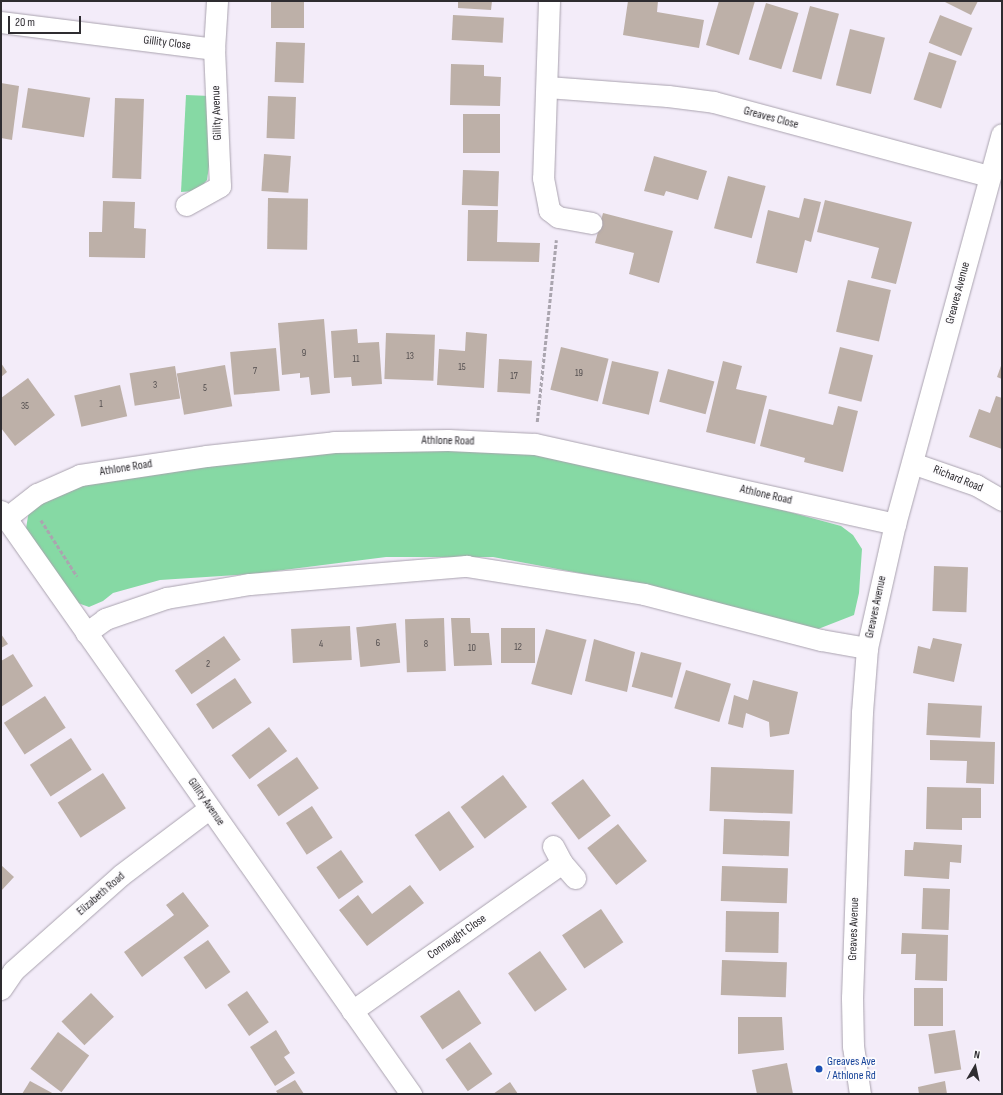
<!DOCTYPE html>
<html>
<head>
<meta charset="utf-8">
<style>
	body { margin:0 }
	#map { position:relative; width:1003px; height:1095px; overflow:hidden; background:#f3ecf9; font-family:"Sofia Sans Condensed",sans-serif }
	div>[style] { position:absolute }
	.green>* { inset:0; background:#86d9a4 }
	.building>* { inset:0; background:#bdb0a8; transform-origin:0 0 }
	.path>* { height:2.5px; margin-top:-1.25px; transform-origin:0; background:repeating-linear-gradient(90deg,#aaa5af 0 4px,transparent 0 6px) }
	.roads { filter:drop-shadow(0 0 1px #aaa3af) drop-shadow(0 0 1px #aaa3af) }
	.street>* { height:21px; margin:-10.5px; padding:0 10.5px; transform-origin:10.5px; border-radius:10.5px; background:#fff }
	.dots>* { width:11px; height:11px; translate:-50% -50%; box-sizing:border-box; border:2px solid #fdfcfe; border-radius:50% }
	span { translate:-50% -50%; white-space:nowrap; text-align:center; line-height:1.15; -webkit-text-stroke:3.5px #fdfcfe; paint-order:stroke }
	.number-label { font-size:10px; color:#524d4e }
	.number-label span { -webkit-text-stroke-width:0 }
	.street-label { font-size:12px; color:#2e2c30 }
	.transit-label { font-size:12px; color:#164399 }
	.left { translate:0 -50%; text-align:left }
	.frame { position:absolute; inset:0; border:2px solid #2e2c30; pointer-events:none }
	.north { position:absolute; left:955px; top:1047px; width:40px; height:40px; -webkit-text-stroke:3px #fdfcfe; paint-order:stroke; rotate:9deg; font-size:11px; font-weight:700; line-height:16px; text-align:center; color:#2e2c30 }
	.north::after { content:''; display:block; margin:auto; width:14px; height:18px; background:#2e2c30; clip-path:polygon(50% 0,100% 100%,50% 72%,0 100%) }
	.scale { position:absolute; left:8px; top:16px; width:73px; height:18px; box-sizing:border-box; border:2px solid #2e2c30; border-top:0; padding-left:5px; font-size:12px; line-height:14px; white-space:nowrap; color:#2e2c30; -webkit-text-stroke:3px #fdfcfe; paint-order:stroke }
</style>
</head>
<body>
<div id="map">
	<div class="green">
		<div style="clip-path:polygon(186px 95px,210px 96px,209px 166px,207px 180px,202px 186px,195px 191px,181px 192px)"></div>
		<div style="clip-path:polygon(346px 448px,513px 448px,668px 479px,841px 526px,853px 535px,862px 549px,859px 593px,854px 615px,813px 631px,638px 584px,493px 557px,386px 557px,252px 574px,160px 580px,113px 593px,103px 601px,89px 607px,75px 602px,25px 535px,29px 510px,58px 485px)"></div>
	</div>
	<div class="building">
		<div style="left:271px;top:1px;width:33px;height:27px"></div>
		<div style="clip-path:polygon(458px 1px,492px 1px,491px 10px,458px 8px)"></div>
		<div style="clip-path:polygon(628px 1px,658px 1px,657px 12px,704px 20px,699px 48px,623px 35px)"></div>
		<div style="clip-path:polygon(719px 1px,755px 1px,739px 55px,706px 45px)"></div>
		<div style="clip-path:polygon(943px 1px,978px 1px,971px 15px)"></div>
		<div style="left:766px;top:3px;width:34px;height:59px;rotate:17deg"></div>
		<div style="left:810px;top:6px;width:30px;height:68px;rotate:15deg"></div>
		<div style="left:453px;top:15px;width:51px;height:25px;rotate:3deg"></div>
		<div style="left:940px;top:15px;width:35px;height:30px;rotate:22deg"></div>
		<div style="left:850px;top:29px;width:36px;height:58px;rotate:14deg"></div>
		<div style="left:276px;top:42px;width:29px;height:40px;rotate:2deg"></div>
		<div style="left:929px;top:52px;width:29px;height:50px;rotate:18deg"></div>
		<div style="clip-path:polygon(451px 64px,484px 65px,484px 76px,501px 77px,500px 106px,450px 105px)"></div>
		<div style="clip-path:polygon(1px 83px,19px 86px,12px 140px,1px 138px)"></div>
		<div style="left:28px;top:88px;width:63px;height:40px;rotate:9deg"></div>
		<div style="left:268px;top:96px;width:28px;height:42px;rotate:2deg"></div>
		<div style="left:115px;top:98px;width:29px;height:80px;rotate:2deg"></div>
		<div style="left:463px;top:114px;width:37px;height:39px"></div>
		<div style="left:264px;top:154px;width:27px;height:37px;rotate:4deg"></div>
		<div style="clip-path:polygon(654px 156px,707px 171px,698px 200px,666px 191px,664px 196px,644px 191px)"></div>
		<div style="left:463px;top:170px;width:36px;height:35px;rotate:2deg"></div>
		<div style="left:728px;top:176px;width:39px;height:54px;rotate:15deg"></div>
		<div style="left:268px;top:198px;width:40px;height:51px;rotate:1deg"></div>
		<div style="clip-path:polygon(804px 198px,821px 202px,811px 242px,805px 240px,797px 273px,756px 263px,768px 210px,799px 218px)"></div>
		<div style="clip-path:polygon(825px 200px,912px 222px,896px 284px,871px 278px,879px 248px,817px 232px)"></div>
		<div style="clip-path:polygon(103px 201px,135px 202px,134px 228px,146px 229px,145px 258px,89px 257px,89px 232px,102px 232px)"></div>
		<div style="clip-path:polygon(468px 210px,498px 210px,497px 242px,540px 243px,539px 262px,467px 261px)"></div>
		<div style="clip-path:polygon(603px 213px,673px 231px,659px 283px,629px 274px,634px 253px,595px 243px)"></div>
		<div style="left:848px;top:280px;width:44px;height:53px;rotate:13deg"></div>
		<div style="clip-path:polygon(324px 319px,330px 393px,311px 395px,309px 377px,300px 378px,300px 373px,282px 375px,278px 323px)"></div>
		<div style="clip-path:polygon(357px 329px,358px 343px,379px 342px,382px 384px,352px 386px,351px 377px,334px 378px,331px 331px)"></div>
		<div style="clip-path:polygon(466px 332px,487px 334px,484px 388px,437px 385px,439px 349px,465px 351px)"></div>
		<div style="left:386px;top:333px;width:49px;height:46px;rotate:2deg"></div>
		<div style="left:561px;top:347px;width:49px;height:44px;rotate:14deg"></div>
		<div style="left:840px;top:347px;width:34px;height:48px;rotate:14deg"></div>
		<div style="left:276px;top:348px;width:43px;height:46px;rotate:85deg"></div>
		<div style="left:499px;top:359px;width:33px;height:33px;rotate:3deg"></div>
		<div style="left:612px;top:361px;width:48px;height:44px;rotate:13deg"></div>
		<div style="clip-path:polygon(723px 361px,742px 366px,736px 389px,767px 396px,755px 444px,706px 432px)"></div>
		<div style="clip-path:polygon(1px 363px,7px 372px,1px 377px)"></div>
		<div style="clip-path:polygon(1002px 363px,1002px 379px,997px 377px)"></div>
		<div style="left:225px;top:365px;width:42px;height:49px;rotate:80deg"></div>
		<div style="left:175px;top:366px;width:33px;height:46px;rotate:81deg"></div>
		<div style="left:668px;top:369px;width:48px;height:34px;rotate:15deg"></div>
		<div style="clip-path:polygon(28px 378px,55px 415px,15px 446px,1px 428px,1px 398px)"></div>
		<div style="left:120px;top:385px;width:32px;height:47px;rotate:77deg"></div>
		<div style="clip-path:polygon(996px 396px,1002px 398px,1002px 449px,969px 437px,979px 409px,990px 413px)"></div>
		<div style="clip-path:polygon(838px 406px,858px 411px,843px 472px,804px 462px,805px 458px,760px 446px,769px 409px,833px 425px)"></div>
		<div style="left:934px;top:566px;width:34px;height:45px;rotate:2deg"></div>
		<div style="left:444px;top:618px;width:53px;height:39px;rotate:88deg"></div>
		<div style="clip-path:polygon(451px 618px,470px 618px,471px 633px,489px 633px,492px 665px,454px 666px)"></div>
		<div style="left:396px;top:623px;width:40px;height:40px;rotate:84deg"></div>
		<div style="left:350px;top:626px;width:34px;height:59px;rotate:87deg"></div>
		<div style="left:501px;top:628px;width:34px;height:35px"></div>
		<div style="left:546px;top:629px;width:42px;height:57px;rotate:15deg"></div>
		<div style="clip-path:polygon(1px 634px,8px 644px,1px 648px)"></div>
		<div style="left:224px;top:636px;width:29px;height:60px;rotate:55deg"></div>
		<div style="clip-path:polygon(933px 638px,962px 644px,954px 682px,913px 673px,918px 646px,930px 649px)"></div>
		<div style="clip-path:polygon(594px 639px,635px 652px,627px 692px,585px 681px)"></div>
		<div style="left:641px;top:652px;width:42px;height:36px;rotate:15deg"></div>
		<div style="clip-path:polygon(13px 654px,33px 686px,1px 707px,1px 661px)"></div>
		<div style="left:686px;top:670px;width:47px;height:40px;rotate:17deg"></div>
		<div style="left:235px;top:678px;width:30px;height:47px;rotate:56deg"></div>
		<div style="clip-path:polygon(753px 680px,798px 692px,789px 734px,770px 737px,769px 722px,746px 713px,743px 728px,728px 724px,734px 695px,748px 700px)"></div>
		<div style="left:45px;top:696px;width:38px;height:49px;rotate:57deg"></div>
		<div style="left:928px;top:703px;width:54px;height:32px;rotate:3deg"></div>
		<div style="left:269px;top:727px;width:30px;height:47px;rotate:53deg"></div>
		<div style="left:71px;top:738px;width:38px;height:49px;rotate:57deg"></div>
		<div style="clip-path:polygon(930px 740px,995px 742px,994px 784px,966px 783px,967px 761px,930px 760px)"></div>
		<div style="left:297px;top:757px;width:38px;height:49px;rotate:55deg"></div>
		<div style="left:711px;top:767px;width:83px;height:44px;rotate:2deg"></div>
		<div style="left:103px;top:773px;width:42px;height:54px;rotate:57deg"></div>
		<div style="left:503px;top:775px;width:40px;height:53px;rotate:53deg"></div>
		<div style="left:583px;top:779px;width:46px;height:40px;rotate:53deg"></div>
		<div style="clip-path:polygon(927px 787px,981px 788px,981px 818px,962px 818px,962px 830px,926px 829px)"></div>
		<div style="left:312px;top:806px;width:38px;height:31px;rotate:57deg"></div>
		<div style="left:449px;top:811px;width:44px;height:42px;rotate:55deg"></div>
		<div style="left:724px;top:819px;width:66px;height:35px;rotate:2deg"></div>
		<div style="left:618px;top:824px;width:47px;height:39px;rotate:52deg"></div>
		<div style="clip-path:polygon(914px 842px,962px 845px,961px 863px,950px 862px,949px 879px,904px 876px,905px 850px,913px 850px)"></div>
		<div style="left:341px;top:850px;width:39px;height:30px;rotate:55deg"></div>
		<div style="clip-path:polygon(1px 865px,14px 877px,1px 891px)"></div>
		<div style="left:722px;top:866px;width:66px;height:35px;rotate:2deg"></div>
		<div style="clip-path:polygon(410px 885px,424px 903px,367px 946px,339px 910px,358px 895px,372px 914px)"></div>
		<div style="left:923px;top:888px;width:27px;height:41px;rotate:2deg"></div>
		<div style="clip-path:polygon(183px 892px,209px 926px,142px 977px,124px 952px,174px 915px,166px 905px)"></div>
		<div style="left:601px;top:909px;width:40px;height:47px;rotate:56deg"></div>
		<div style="left:726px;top:911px;width:53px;height:41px;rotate:1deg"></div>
		<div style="clip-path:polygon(902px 933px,948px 935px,947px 981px,915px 980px,916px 954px,901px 954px)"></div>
		<div style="left:208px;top:940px;width:39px;height:30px;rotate:55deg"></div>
		<div style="left:540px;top:951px;width:47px;height:39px;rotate:55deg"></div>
		<div style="left:722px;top:960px;width:65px;height:35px;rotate:2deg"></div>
		<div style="left:914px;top:988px;width:29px;height:38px"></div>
		<div style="left:459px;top:990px;width:40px;height:47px;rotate:56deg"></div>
		<div style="left:247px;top:991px;width:38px;height:24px;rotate:55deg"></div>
		<div style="left:91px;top:993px;width:33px;height:41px;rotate:46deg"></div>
		<div style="clip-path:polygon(738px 1017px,782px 1017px,784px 1050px,738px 1054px)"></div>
		<div style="clip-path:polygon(276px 1030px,290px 1053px,284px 1057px,295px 1073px,275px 1086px,250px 1047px)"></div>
		<div style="left:955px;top:1030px;width:40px;height:27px;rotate:81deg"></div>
		<div style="left:58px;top:1032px;width:39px;height:46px;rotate:37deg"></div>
		<div style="left:470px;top:1042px;width:39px;height:30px;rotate:55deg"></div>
		<div style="clip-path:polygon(787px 1063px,793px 1094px,757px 1094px,752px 1070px)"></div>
		<div style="clip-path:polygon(295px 1080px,304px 1094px,278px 1094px,276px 1091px)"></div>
		<div style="clip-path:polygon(30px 1081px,54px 1094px,22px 1094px)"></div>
		<div style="clip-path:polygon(945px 1081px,947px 1094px,919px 1094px,918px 1087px)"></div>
		<div style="clip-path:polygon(510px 1082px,518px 1094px,493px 1094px)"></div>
	</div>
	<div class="path">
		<div style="left:537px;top:422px;width:183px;rotate:-84deg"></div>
		<div style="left:41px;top:520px;width:67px;rotate:57.3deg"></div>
	</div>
	<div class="roads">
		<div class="street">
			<div style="left:549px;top:1px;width:177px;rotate:91.9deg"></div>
			<div style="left:543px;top:178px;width:33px;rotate:79deg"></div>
			<div style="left:549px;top:210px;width:11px;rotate:38deg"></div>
			<div style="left:558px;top:217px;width:34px;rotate:10deg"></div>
			<div style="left:1px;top:22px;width:215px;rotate:7.2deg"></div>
			<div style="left:547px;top:87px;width:121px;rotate:4.3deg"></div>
			<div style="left:668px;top:96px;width:46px;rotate:7.4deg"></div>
			<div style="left:714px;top:102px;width:285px;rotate:15.1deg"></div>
			<div style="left:186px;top:205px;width:39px;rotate:-29deg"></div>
			<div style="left:220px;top:186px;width:137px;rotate:-92.5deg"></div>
			<div style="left:214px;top:49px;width:48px;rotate:-86.4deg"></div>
			<div style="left:912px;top:463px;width:68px;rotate:19deg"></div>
			<div style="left:976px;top:485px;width:30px;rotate:30deg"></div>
			<div style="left:1px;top:511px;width:713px;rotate:54.88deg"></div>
			<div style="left:6px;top:518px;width:39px;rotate:-38deg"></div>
			<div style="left:37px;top:494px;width:47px;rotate:-23.8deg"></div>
			<div style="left:80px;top:475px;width:127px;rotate:-8.6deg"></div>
			<div style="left:206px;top:456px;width:129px;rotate:-6.2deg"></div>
			<div style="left:334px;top:442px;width:114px;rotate:-1deg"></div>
			<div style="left:448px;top:440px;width:87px;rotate:2.6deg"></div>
			<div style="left:535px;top:444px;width:369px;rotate:12.5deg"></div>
			<div style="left:86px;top:633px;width:24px;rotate:-36deg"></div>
			<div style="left:105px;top:619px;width:65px;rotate:-19deg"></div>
			<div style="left:166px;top:598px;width:85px;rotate:-9.5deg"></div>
			<div style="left:250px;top:584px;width:217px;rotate:-4.8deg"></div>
			<div style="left:466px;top:566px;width:180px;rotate:8.9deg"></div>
			<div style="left:644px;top:594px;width:183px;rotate:14.6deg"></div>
			<div style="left:821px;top:640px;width:47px;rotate:9.9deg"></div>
			<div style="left:553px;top:846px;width:19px;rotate:62deg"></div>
			<div style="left:562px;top:863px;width:20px;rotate:49deg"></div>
			<div style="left:1px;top:989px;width:22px;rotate:-56deg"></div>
			<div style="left:13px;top:971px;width:144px;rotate:-41.6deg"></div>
			<div style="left:121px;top:875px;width:111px;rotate:-37deg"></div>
			<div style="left:352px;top:1011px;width:257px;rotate:-35.2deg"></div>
			<div style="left:860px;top:1094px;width:49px;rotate:-98.3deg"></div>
			<div style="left:853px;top:1046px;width:48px;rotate:-91.2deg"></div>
			<div style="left:852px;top:998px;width:286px;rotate:-88deg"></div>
			<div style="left:862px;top:712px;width:64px;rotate:-85.5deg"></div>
			<div style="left:867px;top:648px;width:127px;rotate:-77.3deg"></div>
			<div style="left:895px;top:524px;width:404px;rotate:-74.7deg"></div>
		</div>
	</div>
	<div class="dots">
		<div style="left:819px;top:1069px;background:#1a4fb4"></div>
	</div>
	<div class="number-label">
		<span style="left:304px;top:354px">9</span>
		<span style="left:410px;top:357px">13</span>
		<span style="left:356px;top:360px">11</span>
		<span style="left:462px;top:368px">15</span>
		<span style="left:255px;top:372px">7</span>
		<span style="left:579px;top:374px">19</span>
		<span style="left:514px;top:377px">17</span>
		<span style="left:155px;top:386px">3</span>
		<span style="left:205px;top:389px">5</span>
		<span style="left:101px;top:405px">1</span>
		<span style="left:25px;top:407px">35</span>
		<span style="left:378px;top:644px">6</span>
		<span style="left:321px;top:645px">4</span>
		<span style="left:426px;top:645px">8</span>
		<span style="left:518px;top:648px">12</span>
		<span style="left:472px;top:649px">10</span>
		<span style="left:208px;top:665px">2</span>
	</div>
	<div class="street-label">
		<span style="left:167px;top:43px;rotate:7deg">Gillity Close</span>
		<span style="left:217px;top:113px;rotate:-92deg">Gillity Avenue</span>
		<span style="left:771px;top:118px;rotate:15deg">Greaves Close</span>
		<span style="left:958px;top:293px;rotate:-75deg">Greaves Avenue</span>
		<span style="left:448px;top:441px;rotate:1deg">Athlone Road</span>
		<span style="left:126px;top:468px;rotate:-9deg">Athlone Road</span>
		<span style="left:958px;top:479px;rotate:22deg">Richard Road</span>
		<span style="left:766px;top:495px;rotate:13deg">Athlone Road</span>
		<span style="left:876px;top:607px;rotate:-78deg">Greaves Avenue</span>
		<span style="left:206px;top:802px;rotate:55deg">Gillity Avenue</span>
		<span style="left:101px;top:894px;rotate:-41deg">Elizabeth Road</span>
		<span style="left:854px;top:929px;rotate:-88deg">Greaves Avenue</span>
		<span style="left:457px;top:937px;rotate:-35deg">Connaught Close</span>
	</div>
	<div class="transit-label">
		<span class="left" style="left:827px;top:1069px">Greaves Ave<br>/ Athlone Rd</span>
	</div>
	<div class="frame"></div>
	<div class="north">N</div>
	<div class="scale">20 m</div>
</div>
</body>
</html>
